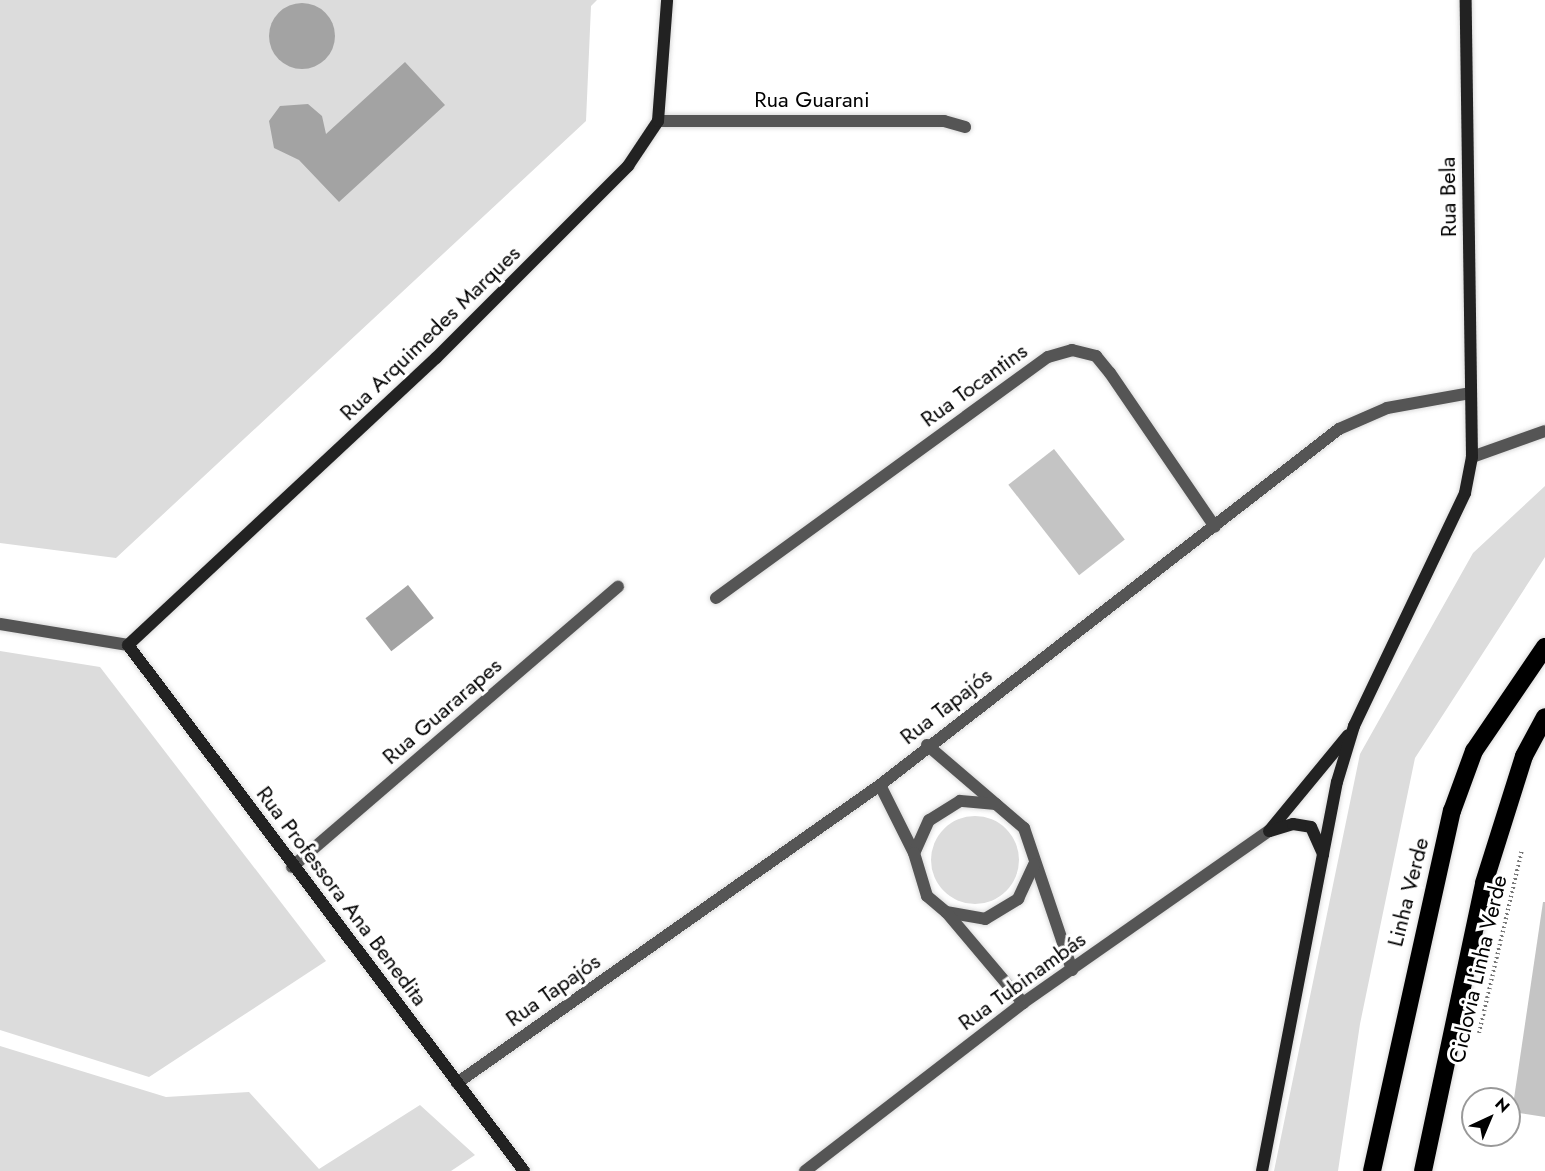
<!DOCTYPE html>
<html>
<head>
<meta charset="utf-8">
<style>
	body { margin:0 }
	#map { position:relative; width:1545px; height:1171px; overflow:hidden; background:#fff; font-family:Jost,sans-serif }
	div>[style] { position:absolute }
	.green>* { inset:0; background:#dcdcdc }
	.round { border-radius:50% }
	.water>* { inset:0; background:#a3a3a3; transform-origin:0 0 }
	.building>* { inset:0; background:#c4c4c4; transform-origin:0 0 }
	.path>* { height:4px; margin-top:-2px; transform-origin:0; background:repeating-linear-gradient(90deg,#777 0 1.5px,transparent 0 4.5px) }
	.roads { filter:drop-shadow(0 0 2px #dbdbdb) drop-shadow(0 0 2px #dbdbdb) }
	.street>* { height:12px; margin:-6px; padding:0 6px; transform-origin:6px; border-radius:6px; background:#555 }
	.secondary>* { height:12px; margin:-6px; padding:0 6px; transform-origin:6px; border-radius:6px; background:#222 }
	.highway>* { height:18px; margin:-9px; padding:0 9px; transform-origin:9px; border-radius:9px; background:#000 }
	span { translate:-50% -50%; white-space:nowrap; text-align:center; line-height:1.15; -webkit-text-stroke:6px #fff; paint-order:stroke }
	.street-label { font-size:22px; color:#000 }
	.north { position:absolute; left:1461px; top:1087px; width:60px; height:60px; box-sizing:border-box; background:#fff; border:2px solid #999; border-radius:50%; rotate:44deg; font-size:16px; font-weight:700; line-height:24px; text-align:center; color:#000 }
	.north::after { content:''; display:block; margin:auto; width:21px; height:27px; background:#000; clip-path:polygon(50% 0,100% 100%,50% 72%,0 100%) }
</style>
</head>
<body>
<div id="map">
	<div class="green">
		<div style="clip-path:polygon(0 0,597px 0,591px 6px,586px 121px,116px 558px,0 543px)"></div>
		<div style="clip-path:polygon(1545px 486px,1545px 557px,1415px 758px,1360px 1024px,1338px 1171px,1274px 1171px,1360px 754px,1473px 553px)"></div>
		<div style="clip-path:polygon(0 651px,100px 667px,326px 961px,149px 1077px,0 1030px)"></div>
		<div class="round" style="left:931px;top:816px;width:88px;height:88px"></div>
		<div style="clip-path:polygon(0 1046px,166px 1097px,249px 1092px,319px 1169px,420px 1105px,475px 1155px,451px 1171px,0 1171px)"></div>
	</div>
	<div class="water">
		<div class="round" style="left:269px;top:3px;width:66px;height:66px"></div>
		<div style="clip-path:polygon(405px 62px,445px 105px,339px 202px,299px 160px,274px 148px,269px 121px,280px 106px,308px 104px,322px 116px,326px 134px)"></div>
		<div style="left:408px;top:585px;width:42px;height:54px;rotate:52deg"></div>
	</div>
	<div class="building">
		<div style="left:1054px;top:449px;width:115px;height:58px;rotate:52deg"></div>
		<div style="clip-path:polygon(1543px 902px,1545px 902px,1545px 1117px,1512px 1112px)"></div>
	</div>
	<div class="path">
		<div style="left:1479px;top:1033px;width:188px;rotate:-76.8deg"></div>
	</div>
	<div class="roads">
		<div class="street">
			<div style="left:658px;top:121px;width:286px"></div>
			<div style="left:944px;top:121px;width:22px;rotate:16deg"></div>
			<div style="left:1472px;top:457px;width:77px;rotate:-19.6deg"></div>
			<div style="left:716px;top:598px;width:410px;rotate:-36deg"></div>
			<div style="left:1048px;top:357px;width:25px;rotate:-16deg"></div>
			<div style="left:1072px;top:350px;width:25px;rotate:14deg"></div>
			<div style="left:1096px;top:356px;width:22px;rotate:51deg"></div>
			<div style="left:1110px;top:373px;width:186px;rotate:55.7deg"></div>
			<div style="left:0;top:624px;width:130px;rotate:9.3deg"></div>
			<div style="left:927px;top:745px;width:128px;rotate:40.6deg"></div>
			<div style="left:1024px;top:828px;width:150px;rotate:71.3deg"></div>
			<div style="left:880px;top:785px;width:76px;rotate:63.4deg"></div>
			<div style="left:996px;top:804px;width:36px;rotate:-175deg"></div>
			<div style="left:960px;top:801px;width:36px;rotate:148deg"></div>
			<div style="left:929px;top:820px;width:36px;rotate:114deg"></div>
			<div style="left:914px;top:853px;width:45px;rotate:73.2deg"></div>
			<div style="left:927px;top:896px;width:25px;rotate:40deg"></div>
			<div style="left:946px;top:912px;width:40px;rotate:10deg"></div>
			<div style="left:985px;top:919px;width:39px;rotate:-31deg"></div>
			<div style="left:1018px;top:899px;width:38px;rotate:-65deg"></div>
			<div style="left:292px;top:867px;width:430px;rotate:-40.7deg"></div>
			<div style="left:947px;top:913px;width:118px;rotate:49.8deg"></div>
			<div style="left:457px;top:1083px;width:517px;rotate:-35.16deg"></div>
			<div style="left:880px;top:785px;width:581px;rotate:-37.8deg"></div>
			<div style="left:1339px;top:429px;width:52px;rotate:-23.6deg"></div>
			<div style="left:1387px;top:408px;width:84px;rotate:-10.2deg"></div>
			<div style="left:805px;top:1171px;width:275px;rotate:-37.6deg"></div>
			<div style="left:1023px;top:1003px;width:300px;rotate:-35deg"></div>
		</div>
		<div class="secondary">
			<div style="left:1269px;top:831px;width:124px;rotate:-50.5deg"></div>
			<div style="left:1270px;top:831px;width:24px;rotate:-17deg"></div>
			<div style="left:1293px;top:824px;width:18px;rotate:9deg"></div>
			<div style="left:1311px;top:827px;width:30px;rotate:66deg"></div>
			<div style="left:524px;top:1171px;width:658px;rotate:-126.97deg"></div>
			<div style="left:128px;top:645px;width:421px;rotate:-43deg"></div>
			<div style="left:436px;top:358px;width:272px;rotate:-45deg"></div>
			<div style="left:628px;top:166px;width:54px;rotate:-56.3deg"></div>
			<div style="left:658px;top:121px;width:121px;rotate:-85.7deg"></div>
			<div style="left:1262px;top:1171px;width:396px;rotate:-79.1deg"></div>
			<div style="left:1337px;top:782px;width:59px;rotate:-73.1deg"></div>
			<div style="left:1354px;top:726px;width:258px;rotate:-64.5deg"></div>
			<div style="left:1465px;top:493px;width:37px;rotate:-79deg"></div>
			<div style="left:1472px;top:457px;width:457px;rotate:-90.8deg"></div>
		</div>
		<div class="highway">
			<div style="left:1372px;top:1171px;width:369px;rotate:-77.5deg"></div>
			<div style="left:1452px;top:811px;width:64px;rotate:-69.9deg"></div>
			<div style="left:1474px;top:751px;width:126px;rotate:-55.7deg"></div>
			<div style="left:1423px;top:1171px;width:294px;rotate:-78deg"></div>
			<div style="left:1484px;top:883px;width:133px;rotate:-72.5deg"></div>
			<div style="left:1524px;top:756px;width:44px;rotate:-61.7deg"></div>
		</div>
	</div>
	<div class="street-label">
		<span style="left:812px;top:100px">Rua Guarani</span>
		<span style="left:1448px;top:197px;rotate:-91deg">Rua Bela</span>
		<span style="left:430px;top:333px;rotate:-44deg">Rua Arquimedes Marques</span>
		<span style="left:974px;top:385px;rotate:-36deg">Rua Tocantins</span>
		<span style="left:946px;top:706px;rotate:-38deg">Rua Tapajós</span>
		<span style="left:442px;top:711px;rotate:-41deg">Rua Guararapes</span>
		<span style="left:1408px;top:892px;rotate:-76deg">Linha Verde</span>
		<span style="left:342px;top:896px;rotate:53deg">Rua Professora Ana Benedita</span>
		<span style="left:1478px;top:969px;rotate:-77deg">Ciclovia Linha Verde</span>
		<span style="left:1022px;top:981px;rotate:-36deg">Rua Tubinambás</span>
		<span style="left:553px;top:990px;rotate:-35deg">Rua Tapajós</span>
	</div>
	<div class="north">N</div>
</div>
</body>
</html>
